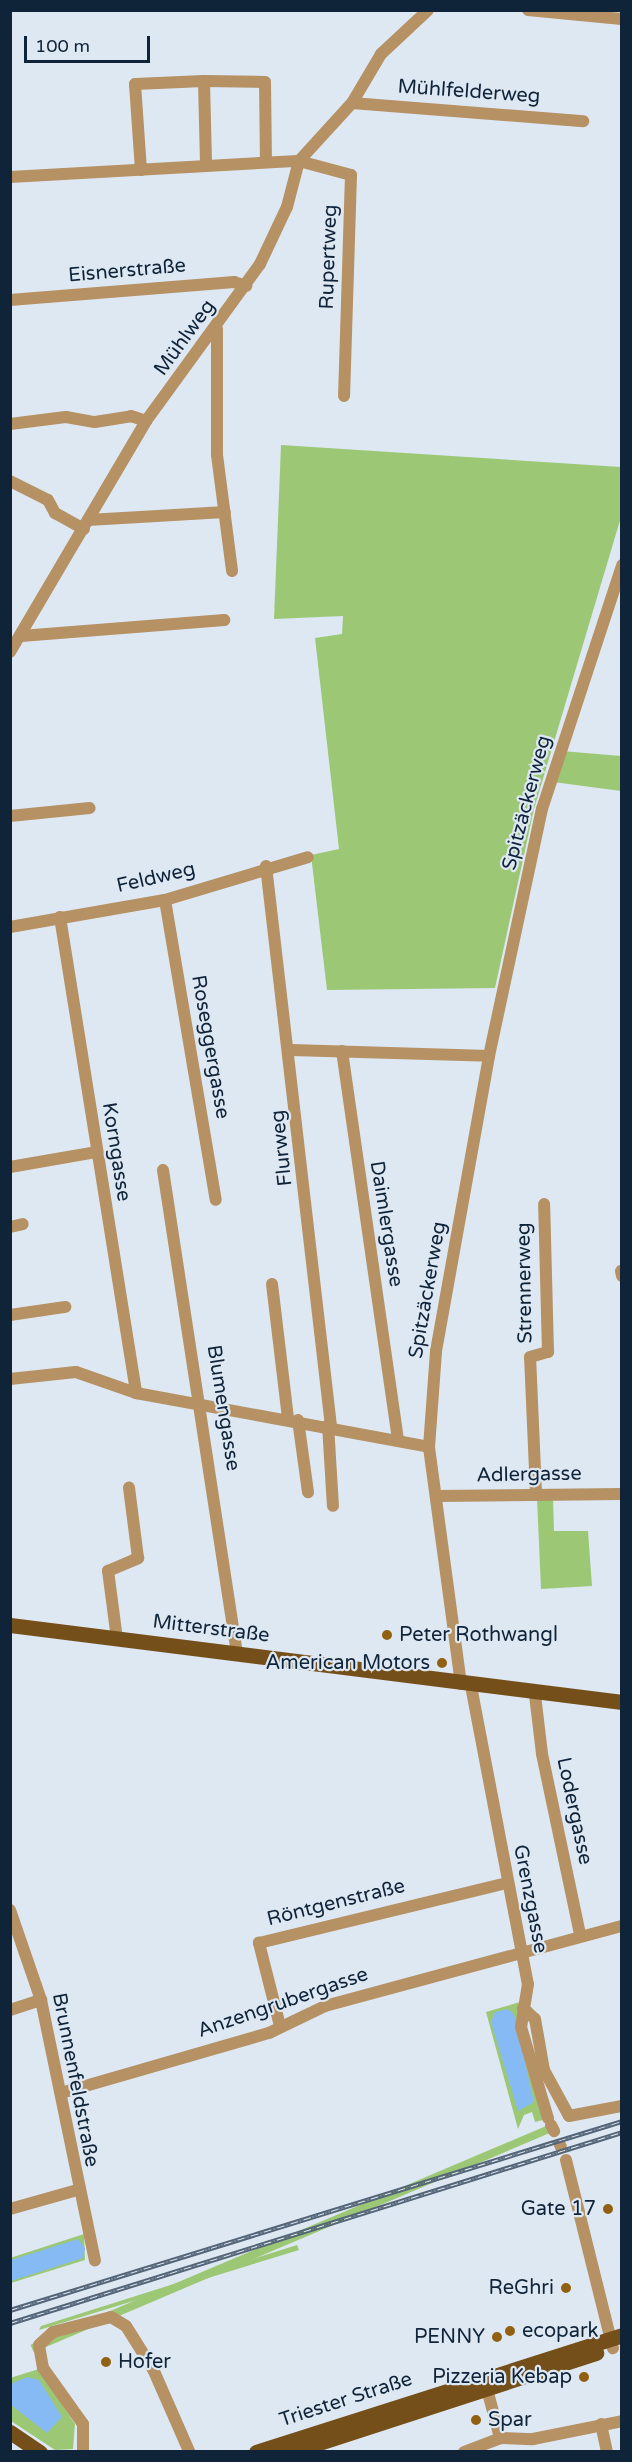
<!DOCTYPE html>
<html>
<head>
<meta charset="utf-8">
<style>
	body { margin:0 }
	#map { position:relative; width:632px; height:2462px; overflow:hidden; background:#dee8f3; font-family:"Varela Round",sans-serif }
	div>[style] { position:absolute }
	.green>* { inset:0; background:#9cc876; transform-origin:0 0 }
	.water>* { inset:0; background:#85baf4 }
	.minor>* { height:12px; margin:-6px; padding:0 6px; transform-origin:6px; border-radius:6px; background:#b59164 }
	.major>* { height:15px; margin:-7.5px; padding:0 7.5px; transform-origin:7.5px; border-radius:7.5px; background:#754f19 }
	.rail>* { height:4.5px; margin-top:-2.25px; transform-origin:0; background:repeating-linear-gradient(90deg,#dee8f3 0 7px,#546577 0 14px); box-sizing:border-box; border-block:2px solid #546577 }
	.dots>* { width:16px; height:16px; translate:-50% -50%; box-sizing:border-box; border:3px solid #dee8f3; border-radius:50% }
	span { translate:-50% -50%; white-space:nowrap; text-align:center; line-height:1.15; -webkit-text-stroke:4.5px #dee8f3; paint-order:stroke }
	.street-label { font-size:20px; color:#102439 }
	.poi-label { font-size:20px; color:#102439 }
	.left { translate:0 -50%; text-align:left }
	.right { translate:-100% -50%; text-align:right }
	.frame { position:absolute; inset:0; border:12px solid #102439; pointer-events:none }
	.scale { position:absolute; left:24px; top:36px; width:126px; height:27px; box-sizing:border-box; border:3px solid #102439; border-top:0; padding-left:8px; font-size:18px; line-height:21px; white-space:nowrap; color:#102439; -webkit-text-stroke:4px #dee8f3; paint-order:stroke }
</style>
</head>
<body>
<div id="map">
	<div class="green">
		<div style="clip-path:polygon(281px 445px,621px 467px,621px 517px,534px 809px,495px 988px,327px 990px,311px 855px,339px 849px,315px 638px,342px 634px,343px 616px,274px 619px)"></div>
		<div style="clip-path:polygon(562px 751px,621px 756px,621px 791px,553px 782px)"></div>
		<div style="clip-path:polygon(537px 1498px,553px 1498px,554px 1531px,588px 1531px,592px 1586px,541px 1589px)"></div>
		<div style="clip-path:polygon(520px 2002px,519px 2041px,543px 2120px,535px 2122px,532px 2112px,524px 2115px,518px 2129px,486px 2012px)"></div>
		<div style="left:546px;top:2126px;width:8px;height:560px;rotate:67deg"></div>
		<div style="clip-path:polygon(84px 2234px,85px 2260px,11px 2283px,10px 2258px)"></div>
		<div style="clip-path:polygon(297px 2245px,299px 2250px,39px 2330px,41px 2326px)"></div>
		<div style="clip-path:polygon(39px 2369px,75px 2424px,73px 2449px,55px 2450px,11px 2421px,10px 2378px)"></div>
	</div>
	<div class="water">
		<div style="clip-path:polygon(508px 2009px,514px 2014px,534px 2102px,518px 2111px,491px 2022px,495px 2012px)"></div>
		<div style="clip-path:polygon(78px 2239px,85px 2248px,83px 2258px,11px 2281px,11px 2260px)"></div>
		<div style="clip-path:polygon(27px 2377px,39px 2380px,62px 2417px,47px 2433px,11px 2405px,11px 2384px)"></div>
	</div>
	<div class="minor">
		<div style="left:528px;top:10px;width:94px;rotate:5.5deg"></div>
		<div style="left:204px;top:81px;width:61px;rotate:0.9deg"></div>
		<div style="left:265px;top:82px;width:79px;rotate:89.3deg"></div>
		<div style="left:352px;top:103px;width:232px;rotate:4.5deg"></div>
		<div style="left:299px;top:161px;width:54px;rotate:15.1deg"></div>
		<div style="left:351px;top:175px;width:221px;rotate:91.8deg"></div>
		<div style="left:141px;top:170px;width:86px;rotate:-94deg"></div>
		<div style="left:135px;top:84px;width:69px;rotate:-2.5deg"></div>
		<div style="left:204px;top:81px;width:83px;rotate:88.6deg"></div>
		<div style="left:10px;top:177px;width:289px;rotate:-3.2deg"></div>
		<div style="left:10px;top:300px;width:225px;rotate:-4.6deg"></div>
		<div style="left:234px;top:282px;width:13px;rotate:18deg"></div>
		<div style="left:217px;top:329px;width:126px;rotate:90deg"></div>
		<div style="left:217px;top:455px;width:117px;rotate:82.6deg"></div>
		<div style="left:10px;top:424px;width:56px;rotate:-7.1deg"></div>
		<div style="left:66px;top:417px;width:29px;rotate:10deg"></div>
		<div style="left:95px;top:422px;width:36px;rotate:-9deg"></div>
		<div style="left:131px;top:416px;width:16px;rotate:18deg"></div>
		<div style="left:10px;top:481px;width:42px;rotate:26.6deg"></div>
		<div style="left:48px;top:500px;width:15px;rotate:62deg"></div>
		<div style="left:55px;top:513px;width:33px;rotate:29deg"></div>
		<div style="left:88px;top:520px;width:137px;rotate:-3.3deg"></div>
		<div style="left:21px;top:636px;width:204px;rotate:-4.5deg"></div>
		<div style="left:10px;top:652px;width:268px;rotate:-59.5deg"></div>
		<div style="left:146px;top:421px;width:194px;rotate:-54deg"></div>
		<div style="left:260px;top:264px;width:63px;rotate:-64.7deg"></div>
		<div style="left:287px;top:207px;width:48px;rotate:-75.4deg"></div>
		<div style="left:299px;top:161px;width:79px;rotate:-47.6deg"></div>
		<div style="left:352px;top:103px;width:57px;rotate:-59.4deg"></div>
		<div style="left:381px;top:54px;width:64px;rotate:-43.1deg"></div>
		<div style="left:10px;top:816px;width:80px;rotate:-5.7deg"></div>
		<div style="left:266px;top:866px;width:564px;rotate:83.38deg"></div>
		<div style="left:165px;top:900px;width:304px;rotate:80.4deg"></div>
		<div style="left:60px;top:917px;width:482px;rotate:80.9deg"></div>
		<div style="left:10px;top:927px;width:157px;rotate:-9.9deg"></div>
		<div style="left:165px;top:900px;width:149px;rotate:-16.7deg"></div>
		<div style="left:291px;top:1050px;width:198px;rotate:1.7deg"></div>
		<div style="left:342px;top:1051px;width:392px;rotate:81.8deg"></div>
		<div style="left:10px;top:1167px;width:87px;rotate:-9.9deg"></div>
		<div style="left:163px;top:1170px;width:488px;rotate:81.3deg"></div>
		<div style="left:10px;top:1227px;width:13px;rotate:-13deg"></div>
		<div style="left:621px;top:1271px;width:5px;rotate:79deg"></div>
		<div style="left:272px;top:1284px;width:135px;rotate:83.2deg"></div>
		<div style="left:10px;top:1315px;width:56px;rotate:-8.3deg"></div>
		<div style="left:10px;top:1379px;width:66px;rotate:-6.1deg"></div>
		<div style="left:76px;top:1372px;width:64px;rotate:19.3deg"></div>
		<div style="left:136px;top:1393px;width:298px;rotate:10.4deg"></div>
		<div style="left:298px;top:1420px;width:73px;rotate:82.1deg"></div>
		<div style="left:328px;top:1425px;width:81px;rotate:86.5deg"></div>
		<div style="left:536px;top:1493px;width:136px;rotate:-92.5deg"></div>
		<div style="left:530px;top:1357px;width:19px;rotate:-16deg"></div>
		<div style="left:548px;top:1352px;width:148px;rotate:-91.5deg"></div>
		<div style="left:437px;top:1496px;width:185px;rotate:-0.6deg"></div>
		<div style="left:117px;top:1639px;width:69px;rotate:-97.5deg"></div>
		<div style="left:108px;top:1571px;width:33px;rotate:-23deg"></div>
		<div style="left:138px;top:1558px;width:71px;rotate:-97.3deg"></div>
		<div style="left:461px;top:1684px;width:239px;rotate:-97.7deg"></div>
		<div style="left:429px;top:1447px;width:96px;rotate:-85.8deg"></div>
		<div style="left:436px;top:1351px;width:300px;rotate:-79.8deg"></div>
		<div style="left:489px;top:1056px;width:253px;rotate:-77.9deg"></div>
		<div style="left:542px;top:809px;width:257px;rotate:-71.8deg"></div>
		<div style="left:471px;top:1686px;width:303px;rotate:79.2deg"></div>
		<div style="left:528px;top:1984px;width:44px;rotate:99.2deg"></div>
		<div style="left:521px;top:2027px;width:95px;rotate:73.5deg"></div>
		<div style="left:535px;top:1695px;width:59px;rotate:83.2deg"></div>
		<div style="left:542px;top:1754px;width:184px;rotate:78.1deg"></div>
		<div style="left:10px;top:1910px;width:95px;rotate:71deg"></div>
		<div style="left:41px;top:2000px;width:266px;rotate:78.3deg"></div>
		<div style="left:523px;top:2008px;width:16px;rotate:43deg"></div>
		<div style="left:535px;top:2019px;width:52px;rotate:80deg"></div>
		<div style="left:544px;top:2070px;width:52px;rotate:61.5deg"></div>
		<div style="left:569px;top:2116px;width:54px;rotate:-10.7deg"></div>
		<div style="left:10px;top:2010px;width:33px;rotate:-18deg"></div>
		<div style="left:280px;top:2026px;width:86px;rotate:-104.2deg"></div>
		<div style="left:259px;top:1943px;width:255px;rotate:-13.6deg"></div>
		<div style="left:61px;top:2093px;width:216px;rotate:-16.1deg"></div>
		<div style="left:269px;top:2033px;width:62px;rotate:-25.7deg"></div>
		<div style="left:325px;top:2006px;width:308px;rotate:-15.1deg"></div>
		<div style="left:551px;top:2125px;width:7px;rotate:63deg"></div>
		<div style="left:560px;top:2145px;width:2px;rotate:63deg"></div>
		<div style="left:566px;top:2160px;width:194px;rotate:76deg"></div>
		<div style="left:10px;top:2209px;width:70px;rotate:-15.8deg"></div>
		<div style="left:487px;top:2389px;width:51px;rotate:75.1deg"></div>
		<div style="left:601px;top:2424px;width:29px;rotate:78deg"></div>
		<div style="left:83px;top:2452px;width:28px;rotate:-90deg"></div>
		<div style="left:83px;top:2424px;width:69px;rotate:-125.5deg"></div>
		<div style="left:43px;top:2368px;width:23px;rotate:-100deg"></div>
		<div style="left:39px;top:2345px;width:19px;rotate:-43deg"></div>
		<div style="left:53px;top:2332px;width:60px;rotate:-14.5deg"></div>
		<div style="left:111px;top:2317px;width:17px;rotate:31deg"></div>
		<div style="left:126px;top:2326px;width:51px;rotate:57.9deg"></div>
		<div style="left:153px;top:2369px;width:90px;rotate:66.3deg"></div>
		<div style="left:464px;top:2452px;width:39px;rotate:-21deg"></div>
		<div style="left:500px;top:2438px;width:33px;rotate:2deg"></div>
		<div style="left:533px;top:2439px;width:91px;rotate:-11.4deg"></div>
	</div>
	<div class="major">
		<div style="left:10px;top:1625px;width:617px;rotate:7.17deg"></div>
		<div style="left:10px;top:2432px;width:36px;rotate:34deg"></div>
		<div style="left:256px;top:2452px;width:384px;rotate:-17.7deg"></div>
		<div style="left:291px;top:2452px;width:321px;rotate:-18deg"></div>
	</div>
	<div class="rail">
		<div style="left:10px;top:2310px;width:641px;rotate:-17.16deg"></div>
		<div style="left:10px;top:2323px;width:641px;rotate:-17.33deg"></div>
	</div>
	<div class="dots">
		<div style="left:387px;top:1635px;background:#926011"></div>
		<div style="left:442px;top:1663px;background:#926011"></div>
		<div style="left:608px;top:2209px;background:#926011"></div>
		<div style="left:566px;top:2288px;background:#926011"></div>
		<div style="left:510px;top:2331px;background:#926011"></div>
		<div style="left:497px;top:2337px;background:#926011"></div>
		<div style="left:106px;top:2362px;background:#926011"></div>
		<div style="left:584px;top:2377px;background:#926011"></div>
		<div style="left:476px;top:2420px;background:#926011"></div>
	</div>
	<div class="street-label">
		<span style="left:469px;top:92px;rotate:4deg">Mühlfelderweg</span>
		<span style="left:329px;top:257px;rotate:-88deg">Rupertweg</span>
		<span style="left:127px;top:271px;rotate:-5deg">Eisnerstraße</span>
		<span style="left:185px;top:338px;rotate:-54deg">Mühlweg</span>
		<span style="left:527px;top:803px;rotate:-75deg">Spitzäckerweg</span>
		<span style="left:156px;top:878px;rotate:-13deg">Feldweg</span>
		<span style="left:210px;top:1047px;rotate:80deg">Roseggergasse</span>
		<span style="left:282px;top:1148px;rotate:-96deg">Flurweg</span>
		<span style="left:116px;top:1152px;rotate:81deg">Korngasse</span>
		<span style="left:386px;top:1224px;rotate:81deg">Daimlergasse</span>
		<span style="left:525px;top:1283px;rotate:-91deg">Strennerweg</span>
		<span style="left:428px;top:1290px;rotate:-80deg">Spitzäckerweg</span>
		<span style="left:223px;top:1408px;rotate:81deg">Blumengasse</span>
		<span style="left:529px;top:1475px;rotate:-1deg">Adlergasse</span>
		<span style="left:211px;top:1629px;rotate:7deg">Mitterstraße</span>
		<span style="left:574px;top:1811px;rotate:78deg">Lodergasse</span>
		<span style="left:530px;top:1899px;rotate:79deg">Grenzgasse</span>
		<span style="left:336px;top:1903px;rotate:-14deg">Röntgenstraße</span>
		<span style="left:283px;top:2003px;rotate:-19deg">Anzengrubergasse</span>
		<span style="left:75px;top:2080px;rotate:79deg">Brunnenfeldstraße</span>
		<span style="left:346px;top:2400px;rotate:-18deg">Triester Straße</span>
	</div>
	<div class="poi-label">
		<span class="left" style="left:399px;top:1635px">Peter Rothwangl</span>
		<span class="right" style="left:430px;top:1663px">American Motors</span>
		<span class="right" style="left:596px;top:2209px">Gate 17</span>
		<span class="right" style="left:554px;top:2288px">ReGhri</span>
		<span class="left" style="left:522px;top:2331px">ecopark</span>
		<span class="right" style="left:485px;top:2337px">PENNY</span>
		<span class="left" style="left:118px;top:2362px">Hofer</span>
		<span class="right" style="left:572px;top:2377px">Pizzeria Kebap</span>
		<span class="left" style="left:488px;top:2420px">Spar</span>
	</div>
	<div class="frame"></div>
	<div class="scale">100 m</div>
</div>
</body>
</html>
